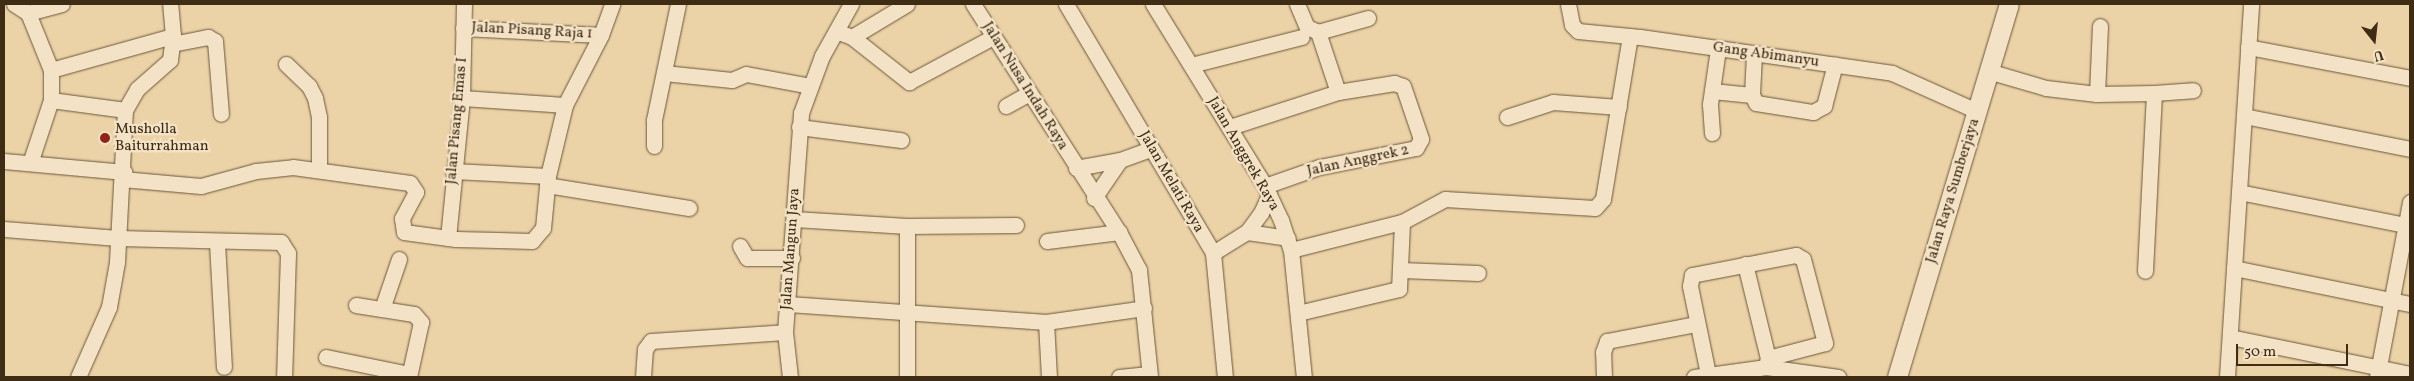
<!DOCTYPE html>
<html>
<head>
<meta charset="utf-8">
<style>
	body { margin:0 }
	#map { position:relative; width:2414px; height:381px; overflow:hidden; background:#ecd3a7; font-family:Vollkorn,serif }
	div>[style] { position:absolute }
	.roads { filter:drop-shadow(0 0 1px #6a563a) drop-shadow(0 0 1px #6a563a) }
	.minor>* { height:15px; margin:-7.5px; padding:0 7.5px; transform-origin:7.5px; border-radius:7.5px; background:#f3e2c6 }
	.tertiary>* { height:19px; margin:-9.5px; padding:0 9.5px; transform-origin:9.5px; border-radius:9.5px; background:#f3e2c6 }
	.dots>* { width:14px; height:14px; translate:-50% -50%; box-sizing:border-box; border:2px solid #f3e2c6; border-radius:50% }
	span { translate:-50% -50%; white-space:nowrap; text-align:center; line-height:1.15; -webkit-text-stroke:4.5px #f3e2c6; paint-order:stroke }
	.street-label { font-size:15px; color:#3e2c15 }
	.poi-label { font-size:15px; color:#3e2c15 }
	.left { translate:0 -50%; text-align:left }
	.frame { position:absolute; inset:0; border:5px solid #3e2c15; pointer-events:none }
	.north { position:absolute; left:2349px; top:15px; width:50px; height:50px; -webkit-text-stroke:4px #f3e2c6; paint-order:stroke; rotate:164deg; font-size:14px; font-weight:700; line-height:20px; text-align:center; color:#3e2c15 }
	.north::after { content:''; display:block; margin:auto; width:18px; height:22px; background:#3e2c15; clip-path:polygon(50% 0,100% 100%,50% 72%,0 100%) }
	.scale { position:absolute; left:2236px; top:344px; width:112px; height:22px; box-sizing:border-box; border:2px solid #3e2c15; border-top:0; padding-left:6px; font-size:15px; line-height:18px; white-space:nowrap; color:#3e2c15; -webkit-text-stroke:4px #f3e2c6; paint-order:stroke }
</style>
</head>
<body>
<div id="map">
	<div class="roads">
		<div class="minor">
			<div style="left:14px;top:4px;width:17px;rotate:33deg"></div>
			<div style="left:28px;top:13px;width:61px;rotate:68deg"></div>
			<div style="left:51px;top:70px;width:30px;rotate:90deg"></div>
			<div style="left:51px;top:100px;width:66px;rotate:108.4deg"></div>
			<div style="left:973px;top:4px;width:271px;rotate:57.4deg"></div>
			<div style="left:1119px;top:232px;width:43px;rotate:62.2deg"></div>
			<div style="left:1139px;top:270px;width:108px;rotate:84.1deg"></div>
			<div style="left:1066px;top:4px;width:289px;rotate:59.4deg"></div>
			<div style="left:1213px;top:253px;width:125px;rotate:84.5deg"></div>
			<div style="left:1153px;top:4px;width:214px;rotate:58.4deg"></div>
			<div style="left:1265px;top:186px;width:38px;rotate:65deg"></div>
			<div style="left:1281px;top:220px;width:32px;rotate:72deg"></div>
			<div style="left:1291px;top:250px;width:128px;rotate:84.2deg"></div>
			<div style="left:1297px;top:4px;width:25px;rotate:67deg"></div>
			<div style="left:1307px;top:27px;width:12px;rotate:24deg"></div>
			<div style="left:1318px;top:32px;width:63px;rotate:71.6deg"></div>
			<div style="left:1568px;top:4px;width:21px;rotate:79deg"></div>
			<div style="left:1572px;top:25px;width:8px;rotate:45deg"></div>
			<div style="left:1578px;top:31px;width:62px;rotate:5.5deg"></div>
			<div style="left:1640px;top:37px;width:255px;rotate:8.1deg"></div>
			<div style="left:1892px;top:73px;width:93px;rotate:24.1deg"></div>
			<div style="left:28px;top:13px;width:35px;rotate:-15deg"></div>
			<div style="left:463px;top:28px;width:138px;rotate:2.9deg"></div>
			<div style="left:836px;top:31px;width:17px;rotate:21deg"></div>
			<div style="left:852px;top:37px;width:73px;rotate:38.3deg"></div>
			<div style="left:909px;top:82px;width:95px;rotate:-28.2deg"></div>
			<div style="left:1318px;top:32px;width:52px;rotate:-15.6deg"></div>
			<div style="left:852px;top:37px;width:64px;rotate:-31deg"></div>
			<div style="left:172px;top:44px;width:37px;rotate:-11deg"></div>
			<div style="left:208px;top:37px;width:8px;rotate:30deg"></div>
			<div style="left:215px;top:41px;width:73px;rotate:85.3deg"></div>
			<div style="left:2248px;top:47px;width:165px;rotate:10.8deg"></div>
			<div style="left:1754px;top:54px;width:41px;rotate:92.8deg"></div>
			<div style="left:1752px;top:95px;width:9px;rotate:63deg"></div>
			<div style="left:1756px;top:103px;width:58px;rotate:9deg"></div>
			<div style="left:1813px;top:112px;width:13px;rotate:-29deg"></div>
			<div style="left:1824px;top:106px;width:43px;rotate:-75.3deg"></div>
			<div style="left:286px;top:64px;width:32px;rotate:44deg"></div>
			<div style="left:309px;top:86px;width:13px;rotate:63deg"></div>
			<div style="left:315px;top:98px;width:19px;rotate:78deg"></div>
			<div style="left:319px;top:117px;width:53px;rotate:90deg"></div>
			<div style="left:1191px;top:65px;width:114px;rotate:-14.2deg"></div>
			<div style="left:51px;top:70px;width:127px;rotate:-15.6deg"></div>
			<div style="left:1988px;top:71px;width:60px;rotate:16.3deg"></div>
			<div style="left:2046px;top:88px;width:51px;rotate:6.7deg"></div>
			<div style="left:2097px;top:94px;width:57px;rotate:-1deg"></div>
			<div style="left:2154px;top:93px;width:178px;rotate:92.9deg"></div>
			<div style="left:664px;top:73px;width:68px;rotate:5.9deg"></div>
			<div style="left:732px;top:80px;width:15px;rotate:-23deg"></div>
			<div style="left:746px;top:74px;width:65px;rotate:10.6deg"></div>
			<div style="left:1712px;top:91px;width:40px;rotate:5.7deg"></div>
			<div style="left:2154px;top:93px;width:39px;rotate:-4deg"></div>
			<div style="left:2097px;top:94px;width:68px;rotate:-87.5deg"></div>
			<div style="left:462px;top:98px;width:103px;rotate:3.9deg"></div>
			<div style="left:51px;top:100px;width:75px;rotate:7.7deg"></div>
			<div style="left:1006px;top:106px;width:26px;rotate:-29deg"></div>
			<div style="left:2244px;top:116px;width:169px;rotate:11.2deg"></div>
			<div style="left:1507px;top:117px;width:48px;rotate:-18.1deg"></div>
			<div style="left:1553px;top:102px;width:66px;rotate:4.3deg"></div>
			<div style="left:799px;top:127px;width:103px;rotate:7.3deg"></div>
			<div style="left:1230px;top:127px;width:114px;rotate:-18deg"></div>
			<div style="left:1338px;top:92px;width:57px;rotate:-9.1deg"></div>
			<div style="left:1394px;top:83px;width:9px;rotate:18deg"></div>
			<div style="left:1403px;top:86px;width:56px;rotate:71.2deg"></div>
			<div style="left:1421px;top:139px;width:10px;rotate:119deg"></div>
			<div style="left:1416px;top:148px;width:99px;rotate:168.9deg"></div>
			<div style="left:1319px;top:167px;width:57px;rotate:160.6deg"></div>
			<div style="left:1712px;top:133px;width:29px;rotate:-94deg"></div>
			<div style="left:1710px;top:104px;width:56px;rotate:-81.7deg"></div>
			<div style="left:654px;top:146px;width:26px;rotate:-90deg"></div>
			<div style="left:654px;top:120px;width:118px;rotate:-78.3deg"></div>
			<div style="left:4px;top:161px;width:121px;rotate:5.2deg"></div>
			<div style="left:1076px;top:168px;width:45px;rotate:-10.3deg"></div>
			<div style="left:1120px;top:160px;width:33px;rotate:-20deg"></div>
			<div style="left:453px;top:171px;width:95px;rotate:3deg"></div>
			<div style="left:122px;top:179px;width:79px;rotate:5.1deg"></div>
			<div style="left:201px;top:186px;width:57px;rotate:-15.3deg"></div>
			<div style="left:256px;top:171px;width:37px;rotate:-6deg"></div>
			<div style="left:293px;top:167px;width:118px;rotate:7.8deg"></div>
			<div style="left:410px;top:183px;width:11px;rotate:56deg"></div>
			<div style="left:416px;top:192px;width:30px;rotate:118deg"></div>
			<div style="left:402px;top:218px;width:14px;rotate:82deg"></div>
			<div style="left:404px;top:232px;width:52px;rotate:7.7deg"></div>
			<div style="left:456px;top:239px;width:76px;rotate:1.5deg"></div>
			<div style="left:532px;top:241px;width:17px;rotate:-50deg"></div>
			<div style="left:543px;top:228px;width:52px;rotate:-84.5deg"></div>
			<div style="left:548px;top:176px;width:73px;rotate:-76.5deg"></div>
			<div style="left:565px;top:105px;width:79px;rotate:-62.8deg"></div>
			<div style="left:601px;top:35px;width:33px;rotate:-70deg"></div>
			<div style="left:547px;top:185px;width:144px;rotate:9.2deg"></div>
			<div style="left:2239px;top:192px;width:174px;rotate:11.2deg"></div>
			<div style="left:1094px;top:198px;width:46px;rotate:-55.6deg"></div>
			<div style="left:794px;top:219px;width:113px;rotate:3.5deg"></div>
			<div style="left:907px;top:226px;width:109px;rotate:-0.5deg"></div>
			<div style="left:907px;top:226px;width:151px;rotate:90deg"></div>
			<div style="left:4px;top:229px;width:114px;rotate:4.5deg"></div>
			<div style="left:118px;top:238px;width:163px;rotate:1.4deg"></div>
			<div style="left:281px;top:242px;width:13px;rotate:58deg"></div>
			<div style="left:288px;top:253px;width:124px;rotate:91.8deg"></div>
			<div style="left:1247px;top:232px;width:41px;rotate:8.3deg"></div>
			<div style="left:448px;top:238px;width:141px;rotate:-84.3deg"></div>
			<div style="left:462px;top:98px;width:94px;rotate:-88.8deg"></div>
			<div style="left:1047px;top:241px;width:73px;rotate:-7.1deg"></div>
			<div style="left:217px;top:243px;width:124px;rotate:86.8deg"></div>
			<div style="left:740px;top:246px;width:14px;rotate:60deg"></div>
			<div style="left:747px;top:258px;width:45px"></div>
			<div style="left:1291px;top:250px;width:114px;rotate:-14.2deg"></div>
			<div style="left:1402px;top:222px;width:49px;rotate:-28.1deg"></div>
			<div style="left:1445px;top:199px;width:150px;rotate:3.4deg"></div>
			<div style="left:1595px;top:208px;width:12px;rotate:-48deg"></div>
			<div style="left:1603px;top:199px;width:165px;rotate:-80.6deg"></div>
			<div style="left:1213px;top:253px;width:40px;rotate:-32deg"></div>
			<div style="left:1247px;top:232px;width:24px;rotate:-54deg"></div>
			<div style="left:1261px;top:213px;width:20px;rotate:-66deg"></div>
			<div style="left:399px;top:259px;width:53px;rotate:108.8deg"></div>
			<div style="left:382px;top:309px;width:32px;rotate:9deg"></div>
			<div style="left:414px;top:314px;width:11px;rotate:49deg"></div>
			<div style="left:421px;top:322px;width:56px;rotate:102.3deg"></div>
			<div style="left:1745px;top:264px;width:97px;rotate:76.3deg"></div>
			<div style="left:1768px;top:358px;width:8px;rotate:104deg"></div>
			<div style="left:2234px;top:268px;width:180px;rotate:11.6deg"></div>
			<div style="left:1401px;top:270px;width:77px;rotate:2.2deg"></div>
			<div style="left:788px;top:304px;width:259px;rotate:4deg"></div>
			<div style="left:1046px;top:322px;width:99px;rotate:-8.1deg"></div>
			<div style="left:356px;top:305px;width:26px;rotate:9deg"></div>
			<div style="left:1298px;top:313px;width:104px;rotate:-13.4deg"></div>
			<div style="left:1399px;top:289px;width:67px;rotate:-87.4deg"></div>
			<div style="left:1046px;top:322px;width:55px;rotate:86.9deg"></div>
			<div style="left:785px;top:332px;width:45px;rotate:83.7deg"></div>
			<div style="left:2230px;top:337px;width:184px;rotate:11.6deg"></div>
			<div style="left:326px;top:357px;width:85px;rotate:11.6deg"></div>
			<div style="left:1708px;top:374px;width:90px;rotate:-101.6deg"></div>
			<div style="left:1690px;top:286px;width:11px;rotate:-80deg"></div>
			<div style="left:1692px;top:275px;width:106px;rotate:-10.9deg"></div>
			<div style="left:1796px;top:255px;width:8px;rotate:30deg"></div>
			<div style="left:1803px;top:259px;width:87px;rotate:75.3deg"></div>
			<div style="left:1825px;top:343px;width:59px;rotate:165.3deg"></div>
			<div style="left:78px;top:377px;width:77px;rotate:-66.1deg"></div>
			<div style="left:109px;top:307px;width:46px;rotate:-79.9deg"></div>
			<div style="left:117px;top:262px;width:152px;rotate:-87deg"></div>
			<div style="left:125px;top:110px;width:24px;rotate:-60deg"></div>
			<div style="left:137px;top:89px;width:44px;rotate:-41.3deg"></div>
			<div style="left:170px;top:60px;width:24px;rotate:-83deg"></div>
			<div style="left:173px;top:36px;width:32px;rotate:-95deg"></div>
			<div style="left:643px;top:377px;width:28px;rotate:-86deg"></div>
			<div style="left:645px;top:349px;width:10px;rotate:-53deg"></div>
			<div style="left:651px;top:341px;width:134px;rotate:-3.8deg"></div>
			<div style="left:785px;top:332px;width:220px;rotate:-85.8deg"></div>
			<div style="left:801px;top:113px;width:61px;rotate:-69.8deg"></div>
			<div style="left:822px;top:56px;width:60px;rotate:-60.9deg"></div>
			<div style="left:1119px;top:377px;width:30px;rotate:-6deg"></div>
			<div style="left:1604px;top:377px;width:25px;rotate:-92deg"></div>
			<div style="left:1603px;top:352px;width:12px;rotate:-70deg"></div>
			<div style="left:1607px;top:341px;width:91px;rotate:-10.8deg"></div>
			<div style="left:1694px;top:377px;width:73px;rotate:-7.9deg"></div>
			<div style="left:1766px;top:367px;width:73px;rotate:7.9deg"></div>
			<div style="left:2227px;top:377px;width:374px;rotate:-86.3deg"></div>
			<div style="left:2377px;top:377px;width:178px;rotate:-79.3deg"></div>
		</div>
		<div class="tertiary">
			<div style="left:1897px;top:377px;width:389px;rotate:-73.3deg"></div>
		</div>
	</div>
	<div class="dots">
		<div style="left:105px;top:138px;background:#8f2418"></div>
	</div>
	<div class="street-label">
		<span style="left:532px;top:31px;rotate:3deg">Jalan Pisang Raja 1</span>
		<span style="left:1766px;top:55px;rotate:8deg">Gang Abimanyu</span>
		<span style="left:1025px;top:86px;rotate:58deg">Jalan Nusa Indah Raya</span>
		<span style="left:457px;top:121px;rotate:-85deg">Jalan Pisang Emas I</span>
		<span style="left:1243px;top:154px;rotate:60deg">Jalan Anggrek Raya</span>
		<span style="left:1358px;top:161px;rotate:-12deg">Jalan Anggrek 2</span>
		<span style="left:1171px;top:182px;rotate:60deg">Jalan Melati Raya</span>
		<span style="left:1953px;top:191px;rotate:-73deg">Jalan Raya Sumberjaya</span>
		<span style="left:791px;top:249px;rotate:-86deg">Jalan Mangun Jaya</span>
	</div>
	<div class="poi-label">
		<span class="left" style="left:115px;top:138px">Musholla<br>Baiturrahman</span>
	</div>
	<div class="frame"></div>
	<div class="north">U</div>
	<div class="scale">50 m</div>
</div>
</body>
</html>
